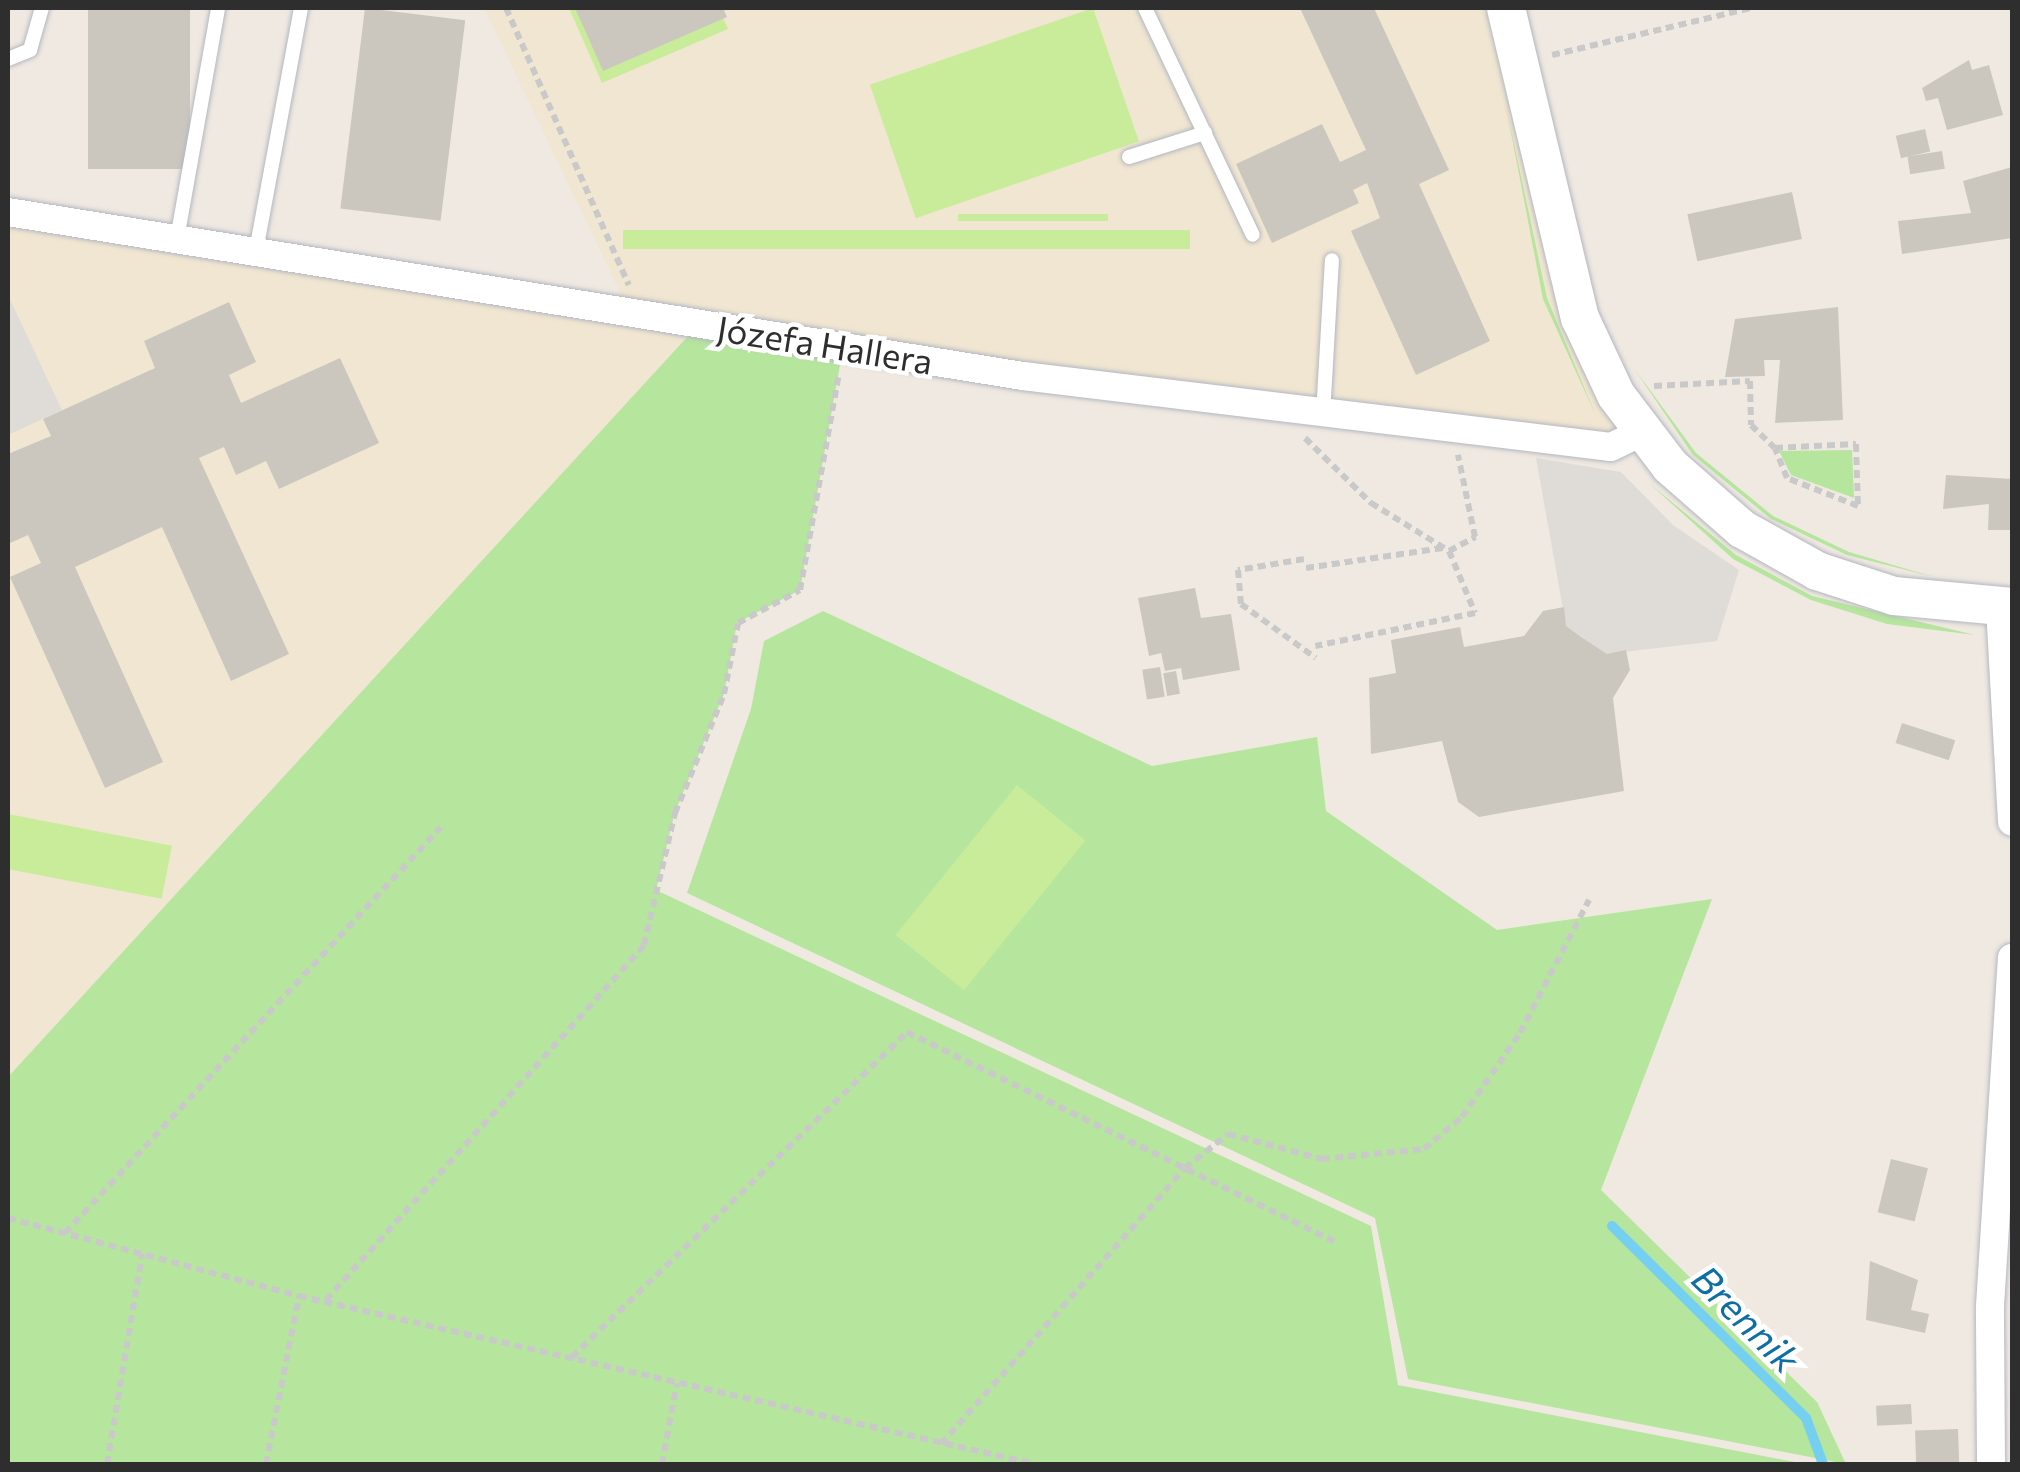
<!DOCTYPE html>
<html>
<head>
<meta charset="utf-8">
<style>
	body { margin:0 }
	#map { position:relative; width:2020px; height:1472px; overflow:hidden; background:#efe9e1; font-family:Commissioner,sans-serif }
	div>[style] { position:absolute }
	.education>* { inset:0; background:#f0e6d1 }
	.green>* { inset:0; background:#b6e59e }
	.pitch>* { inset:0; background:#c9ec9a; transform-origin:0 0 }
	.plaza>* { inset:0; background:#dfdcd8 }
	.stream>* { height:10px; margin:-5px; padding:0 5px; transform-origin:5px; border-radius:5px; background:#75cff0 }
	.building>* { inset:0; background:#cbc7bf; transform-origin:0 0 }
	.path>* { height:6px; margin-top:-3px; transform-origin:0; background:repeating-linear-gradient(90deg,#c9c9c9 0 8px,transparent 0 13px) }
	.roads { filter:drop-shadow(0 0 2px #b4b7c1) drop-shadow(0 0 2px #b4b7c1) }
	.service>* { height:14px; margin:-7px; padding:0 7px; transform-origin:7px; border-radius:7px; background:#fff }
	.minor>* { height:28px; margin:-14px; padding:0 14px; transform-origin:14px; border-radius:14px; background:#fff }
	.secondary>* { height:38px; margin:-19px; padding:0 19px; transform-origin:19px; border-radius:19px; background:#fff }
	span { translate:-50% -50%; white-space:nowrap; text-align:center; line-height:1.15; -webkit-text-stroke:9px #fff; paint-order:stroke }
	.street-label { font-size:35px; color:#2e2e2e }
	.water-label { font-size:38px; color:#0d6fa3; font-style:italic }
	.frame { position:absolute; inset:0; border:10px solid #2e2e2e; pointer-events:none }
</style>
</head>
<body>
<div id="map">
	<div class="education">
		<div style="clip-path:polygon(484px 8px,1506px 8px,1569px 279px,1642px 432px,1611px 447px,700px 323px,8px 1077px,8px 212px,628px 309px)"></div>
	</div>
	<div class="green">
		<div style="clip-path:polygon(1506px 106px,1547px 298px,1596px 416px,1543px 299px)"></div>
		<div style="clip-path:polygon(700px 323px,843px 348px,800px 590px,737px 623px,724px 694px,675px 812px,656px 890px,1371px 1226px,1398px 1385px,1805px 1464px,8px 1464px,8px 1077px)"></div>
		<div style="clip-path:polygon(1633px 367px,1696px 453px,1773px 516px,1849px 552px,1934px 577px,1847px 555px,1771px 519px,1693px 455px)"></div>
		<div style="clip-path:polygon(1852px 450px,1854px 498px,1791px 475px,1779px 451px)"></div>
		<div style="clip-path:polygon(1650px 484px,1736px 555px,1812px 596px,1975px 635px,1887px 624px,1811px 600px,1733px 559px)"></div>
		<div style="clip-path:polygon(823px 611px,1152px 766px,1317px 737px,1326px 811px,1497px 930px,1712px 899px,1601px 1190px,1817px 1402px,1846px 1464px,1408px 1379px,1375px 1218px,687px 893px,751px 709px,764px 641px)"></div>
	</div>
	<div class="pitch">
		<div style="clip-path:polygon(569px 8px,719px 8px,728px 29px,602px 83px)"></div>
		<div style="left:1093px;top:8px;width:141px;height:236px;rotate:71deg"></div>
		<div style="left:1108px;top:214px;width:7px;height:150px;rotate:90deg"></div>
		<div style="left:1190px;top:230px;width:19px;height:567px;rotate:90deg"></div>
		<div style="left:1017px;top:785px;width:88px;height:193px;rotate:39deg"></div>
		<div style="left:8px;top:814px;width:167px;height:54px;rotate:11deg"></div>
	</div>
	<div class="plaza">
		<div style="clip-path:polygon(8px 295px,62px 410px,8px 435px)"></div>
		<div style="clip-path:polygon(1536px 458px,1621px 472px,1673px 525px,1739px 570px,1717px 641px,1607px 654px,1566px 626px)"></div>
	</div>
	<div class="stream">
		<div style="left:1612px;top:1226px;width:273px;rotate:44.7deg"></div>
		<div style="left:1806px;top:1418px;width:49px;rotate:69.7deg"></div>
	</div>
	<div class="building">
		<div style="left:88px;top:8px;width:102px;height:161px"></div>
		<div style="left:365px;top:8px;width:101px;height:202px;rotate:7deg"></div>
		<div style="clip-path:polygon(575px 8px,723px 8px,727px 17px,603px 71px)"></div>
		<div style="clip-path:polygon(1300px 8px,1374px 8px,1449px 170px,1419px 184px,1490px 341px,1416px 375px,1351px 231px,1380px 218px,1367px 183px,1353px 190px,1359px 203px,1272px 243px,1236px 164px,1322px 124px,1340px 162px,1366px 150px)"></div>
		<div style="clip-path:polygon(1969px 60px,1972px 70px,1989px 65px,2003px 115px,1947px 130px,1938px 98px,1926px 101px,1922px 88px)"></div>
		<div style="left:1925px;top:129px;width:23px;height:30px;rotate:77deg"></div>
		<div style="left:1942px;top:151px;width:18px;height:35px;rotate:81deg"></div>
		<div style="clip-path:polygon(2012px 167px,2012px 238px,1902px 254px,1898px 221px,1971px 213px,1963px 181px)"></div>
		<div style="left:1792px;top:192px;width:48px;height:107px;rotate:78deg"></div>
		<div style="clip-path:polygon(229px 302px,256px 362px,229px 375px,241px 403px,340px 358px,379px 443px,279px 489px,266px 461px,236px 475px,224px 447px,199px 458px,289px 654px,231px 681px,162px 527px,75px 567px,163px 762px,105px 788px,10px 577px,41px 563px,28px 535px,8px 544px,8px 454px,51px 436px,43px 419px,155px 368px,144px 341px)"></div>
		<div style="clip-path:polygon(1838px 307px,1843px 420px,1775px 423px,1780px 360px,1764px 360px,1765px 376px,1725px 377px,1735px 319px)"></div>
		<div style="clip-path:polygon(1946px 475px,2012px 479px,2012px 530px,1988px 530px,1989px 504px,1943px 509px)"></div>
		<div style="clip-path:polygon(1195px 588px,1201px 618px,1231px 614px,1240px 670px,1183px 680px,1181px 668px,1165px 671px,1161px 653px,1149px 656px,1138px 598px)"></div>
		<div style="clip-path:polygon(1564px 607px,1566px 626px,1580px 636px,1607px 654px,1626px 650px,1630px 670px,1613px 698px,1624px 791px,1479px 817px,1458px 802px,1442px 741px,1371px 754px,1369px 678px,1396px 673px,1391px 640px,1460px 627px,1464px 647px,1524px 636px,1543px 611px)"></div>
		<div style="left:1160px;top:667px;width:30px;height:18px;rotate:81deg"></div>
		<div style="left:1176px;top:671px;width:23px;height:13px;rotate:80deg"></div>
		<div style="left:1902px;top:723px;width:56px;height:21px;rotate:18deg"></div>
		<div style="left:1891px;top:1159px;width:38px;height:55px;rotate:14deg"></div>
		<div style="clip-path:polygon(1870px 1261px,1918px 1280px,1911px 1310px,1929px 1314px,1925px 1333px,1866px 1320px)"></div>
		<div style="left:1911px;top:1404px;width:20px;height:35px;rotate:87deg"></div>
		<div style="left:1958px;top:1429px;width:35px;height:43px;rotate:88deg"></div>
	</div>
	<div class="path">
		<div style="left:506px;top:8px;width:303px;rotate:66.1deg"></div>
		<div style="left:1552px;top:55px;width:204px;rotate:-13.3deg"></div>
		<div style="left:1654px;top:386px;width:96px;rotate:-3deg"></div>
		<div style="left:1750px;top:381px;width:44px;rotate:88.7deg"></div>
		<div style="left:1751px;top:425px;width:33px;rotate:44deg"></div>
		<div style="left:1775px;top:448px;width:81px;rotate:-2.8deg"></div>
		<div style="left:1856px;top:444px;width:62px;rotate:88.2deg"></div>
		<div style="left:1858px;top:506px;width:76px;rotate:-158.5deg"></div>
		<div style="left:1787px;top:478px;width:32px;rotate:-112deg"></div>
		<div style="left:1305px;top:438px;width:93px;rotate:44.6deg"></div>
		<div style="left:1371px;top:503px;width:92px;rotate:31.6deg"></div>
		<div style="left:1449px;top:551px;width:67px;rotate:67.2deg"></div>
		<div style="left:1475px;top:613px;width:163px;rotate:168.3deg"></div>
		<div style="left:1449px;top:551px;width:30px;rotate:-28deg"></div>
		<div style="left:1475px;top:537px;width:84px;rotate:-101.7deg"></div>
		<div style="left:1304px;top:559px;width:67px;rotate:170.5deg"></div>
		<div style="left:1238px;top:570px;width:34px;rotate:85deg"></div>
		<div style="left:1241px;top:604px;width:92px;rotate:35.8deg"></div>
		<div style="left:1306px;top:568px;width:138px;rotate:-8.3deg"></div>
		<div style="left:8px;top:1218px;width:301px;rotate:15deg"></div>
		<div style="left:299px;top:1296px;width:755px;rotate:12.86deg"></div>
		<div style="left:65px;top:1233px;width:553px;rotate:-47.2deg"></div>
		<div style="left:326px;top:1300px;width:477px;rotate:-48.1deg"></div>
		<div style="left:644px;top:945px;width:136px;rotate:-76.8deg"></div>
		<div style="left:675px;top:813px;width:129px;rotate:-67.6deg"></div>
		<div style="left:724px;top:694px;width:72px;rotate:-78.8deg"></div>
		<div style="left:738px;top:623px;width:70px;rotate:-28deg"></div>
		<div style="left:800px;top:590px;width:219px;rotate:-79.8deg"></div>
		<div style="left:572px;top:1357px;width:467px;rotate:-44.1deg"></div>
		<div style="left:907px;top:1032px;width:479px;rotate:26.1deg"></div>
		<div style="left:941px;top:1444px;width:368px;rotate:-48.5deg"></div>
		<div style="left:1185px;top:1168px;width:55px;rotate:-38.3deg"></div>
		<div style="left:1228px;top:1134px;width:97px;rotate:14.9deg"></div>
		<div style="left:1322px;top:1159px;width:102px;rotate:-5.6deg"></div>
		<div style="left:1424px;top:1149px;width:50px;rotate:-40.1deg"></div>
		<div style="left:1462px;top:1117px;width:102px;rotate:-55.4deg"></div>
		<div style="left:1520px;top:1033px;width:150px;rotate:-62.6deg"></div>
		<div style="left:107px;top:1464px;width:213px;rotate:-80.5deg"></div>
		<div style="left:266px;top:1464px;width:171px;rotate:-78.9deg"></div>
		<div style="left:662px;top:1464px;width:82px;rotate:-79.5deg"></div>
	</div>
	<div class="roads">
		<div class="service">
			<div style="left:1145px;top:8px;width:251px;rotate:64.6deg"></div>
			<div style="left:8px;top:59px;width:24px;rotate:-22deg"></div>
			<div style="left:30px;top:50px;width:44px;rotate:-74.1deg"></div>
			<div style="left:1129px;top:157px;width:80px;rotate:-17.5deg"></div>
			<div style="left:177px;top:239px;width:235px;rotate:-79.9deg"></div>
			<div style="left:256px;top:251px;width:247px;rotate:-79.5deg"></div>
			<div style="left:1323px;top:415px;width:155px;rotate:-86.7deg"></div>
		</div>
		<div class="minor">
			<div style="left:8px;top:212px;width:1028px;rotate:9.18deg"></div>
			<div style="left:1023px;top:376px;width:592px;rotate:6.89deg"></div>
			<div style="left:1611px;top:447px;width:34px;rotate:-26deg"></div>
			<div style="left:2000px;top:607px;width:215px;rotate:86.8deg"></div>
			<div style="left:1991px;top:1464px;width:158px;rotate:-90.4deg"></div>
			<div style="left:1990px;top:1306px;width:349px;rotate:-86.4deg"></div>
		</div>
		<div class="secondary">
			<div style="left:1506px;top:8px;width:319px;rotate:76.6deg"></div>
			<div style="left:1580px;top:318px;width:85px;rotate:64.9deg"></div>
			<div style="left:1616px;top:395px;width:89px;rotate:52.7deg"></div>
			<div style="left:1670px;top:466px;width:96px;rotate:41.2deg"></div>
			<div style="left:1742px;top:529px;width:86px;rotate:29.2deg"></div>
			<div style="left:1817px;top:571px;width:81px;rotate:18deg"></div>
			<div style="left:1894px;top:596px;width:119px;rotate:5.3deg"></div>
		</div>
	</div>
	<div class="street-label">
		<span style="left:825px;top:344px;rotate:9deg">Józefa Hallera</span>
	</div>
	<div class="water-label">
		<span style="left:1747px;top:1318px;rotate:45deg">Brennik</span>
	</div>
	<div class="frame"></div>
</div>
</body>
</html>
